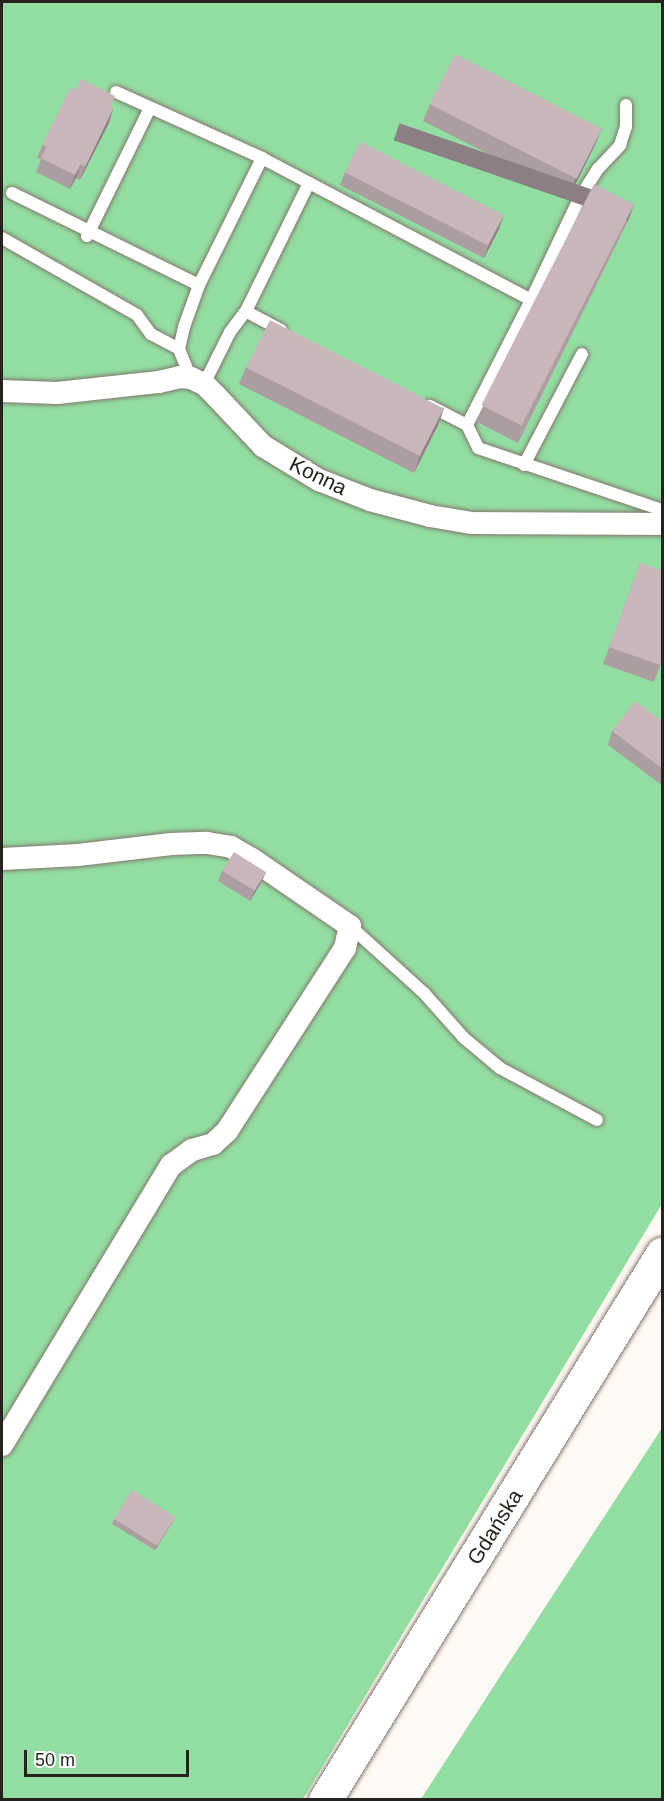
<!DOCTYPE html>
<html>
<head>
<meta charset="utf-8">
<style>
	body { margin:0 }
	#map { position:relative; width:664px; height:1801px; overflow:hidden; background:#fef9f4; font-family:Arial,sans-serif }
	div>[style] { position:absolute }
	.green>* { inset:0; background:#92dda2 }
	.roads { filter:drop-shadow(0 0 2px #82776c) drop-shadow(0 0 2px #82776c) }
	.lane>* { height:12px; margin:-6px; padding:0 6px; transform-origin:6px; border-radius:6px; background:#fff }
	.street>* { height:22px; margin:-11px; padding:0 11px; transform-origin:11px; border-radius:11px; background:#fff }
	.secondary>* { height:33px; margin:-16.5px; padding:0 16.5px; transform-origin:16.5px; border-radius:16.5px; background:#fff }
	.wall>* { inset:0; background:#ac9da1 }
	.shaded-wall>* { inset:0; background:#8c7f83; transform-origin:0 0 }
	.building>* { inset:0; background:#c8b6bb; transform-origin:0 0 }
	span { translate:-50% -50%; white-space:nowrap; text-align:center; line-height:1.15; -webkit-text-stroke:4.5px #fff; paint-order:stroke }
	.street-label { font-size:21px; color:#26221d }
	.frame { position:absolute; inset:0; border:3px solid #26221d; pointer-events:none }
	.scale { position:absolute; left:24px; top:1750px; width:165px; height:27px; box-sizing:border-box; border:3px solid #26221d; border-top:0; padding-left:8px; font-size:18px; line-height:21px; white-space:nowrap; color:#26221d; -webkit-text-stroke:4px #fff; paint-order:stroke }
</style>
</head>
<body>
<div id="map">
	<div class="green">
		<div style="clip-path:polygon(2px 2px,662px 2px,662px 1204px,303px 1799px,2px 1800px)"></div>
		<div style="clip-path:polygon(662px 1428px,662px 1799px,421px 1799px,508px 1664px)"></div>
	</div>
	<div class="roads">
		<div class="lane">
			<div style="left:116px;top:92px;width:160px;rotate:24.3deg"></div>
			<div style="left:262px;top:158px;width:304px;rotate:27.8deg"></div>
			<div style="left:531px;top:300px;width:140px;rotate:117.1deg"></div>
			<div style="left:467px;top:425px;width:42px;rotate:-152.8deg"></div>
			<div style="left:12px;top:193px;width:208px;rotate:26.2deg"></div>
			<div style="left:199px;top:285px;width:142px;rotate:-63.6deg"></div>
			<div style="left:87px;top:236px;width:143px;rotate:-63.8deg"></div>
			<div style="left:2px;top:238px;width:155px;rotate:29.7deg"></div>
			<div style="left:137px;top:315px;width:24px;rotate:54deg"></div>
			<div style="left:151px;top:334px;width:32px;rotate:28deg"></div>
			<div style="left:179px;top:349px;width:31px;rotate:68deg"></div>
			<div style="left:531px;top:300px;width:112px;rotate:-64.6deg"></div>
			<div style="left:579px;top:199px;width:36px;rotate:-58deg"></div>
			<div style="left:598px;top:169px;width:33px;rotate:-47deg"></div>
			<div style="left:620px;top:145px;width:19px;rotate:-72deg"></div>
			<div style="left:626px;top:127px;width:22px;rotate:-90deg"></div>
			<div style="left:281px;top:330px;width:40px;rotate:-152deg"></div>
			<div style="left:246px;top:311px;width:143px;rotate:-63.8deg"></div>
			<div style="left:179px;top:349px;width:23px;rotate:-77deg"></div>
			<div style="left:184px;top:327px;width:45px;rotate:-70.3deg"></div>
			<div style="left:204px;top:384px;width:58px;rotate:-63.4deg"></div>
			<div style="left:230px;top:332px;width:26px;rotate:-53deg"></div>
			<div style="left:467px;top:425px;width:25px;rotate:64deg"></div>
			<div style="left:478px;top:448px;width:194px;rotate:18.6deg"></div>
			<div style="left:524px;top:465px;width:125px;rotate:-62.4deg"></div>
			<div style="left:350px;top:926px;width:100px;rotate:42.2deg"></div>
			<div style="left:424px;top:993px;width:60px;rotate:48.4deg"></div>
			<div style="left:464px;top:1038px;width:47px;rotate:39.8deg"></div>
			<div style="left:500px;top:1068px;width:110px;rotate:28.2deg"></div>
		</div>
		<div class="street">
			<div style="left:2px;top:391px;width:55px;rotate:2.1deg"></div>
			<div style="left:57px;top:393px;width:103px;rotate:-6.2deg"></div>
			<div style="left:159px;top:382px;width:22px;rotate:-13deg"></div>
			<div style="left:180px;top:377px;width:11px;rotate:5deg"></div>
			<div style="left:191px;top:378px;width:14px;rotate:25deg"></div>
			<div style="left:204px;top:384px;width:17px;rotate:45deg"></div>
			<div style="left:216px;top:396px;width:69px;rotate:46.8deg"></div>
			<div style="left:263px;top:446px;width:66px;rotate:31.3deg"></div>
			<div style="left:319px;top:480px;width:55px;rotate:21.4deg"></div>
			<div style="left:370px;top:500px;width:62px;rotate:14.9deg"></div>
			<div style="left:430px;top:516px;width:43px;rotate:9.5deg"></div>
			<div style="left:472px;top:523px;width:190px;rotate:0.3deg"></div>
			<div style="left:2px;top:859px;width:76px;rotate:-3deg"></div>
			<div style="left:78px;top:855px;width:94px;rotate:-6.7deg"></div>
			<div style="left:171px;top:844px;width:36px;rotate:-2deg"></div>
			<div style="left:207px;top:843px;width:24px;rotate:9deg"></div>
			<div style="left:231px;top:847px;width:24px;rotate:30deg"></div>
			<div style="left:252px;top:859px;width:119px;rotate:34.4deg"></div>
			<div style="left:350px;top:926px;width:23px;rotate:103deg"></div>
			<div style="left:345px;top:948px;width:218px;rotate:122.8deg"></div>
			<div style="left:227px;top:1131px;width:19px;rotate:137deg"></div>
			<div style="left:213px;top:1144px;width:22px;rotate:164deg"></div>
			<div style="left:192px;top:1150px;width:26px;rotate:144deg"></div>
			<div style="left:171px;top:1165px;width:327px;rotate:121.1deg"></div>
		</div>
		<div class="secondary">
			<div style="left:325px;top:1800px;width:642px;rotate:-58.32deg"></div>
		</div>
	</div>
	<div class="wall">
		<div style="clip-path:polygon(430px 104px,602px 128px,595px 145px,570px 195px,423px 121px)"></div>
		<div style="clip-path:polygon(111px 108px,113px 109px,109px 123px,80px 180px,76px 178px,70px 189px,36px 172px,41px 159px,37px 158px,42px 145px)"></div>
		<div style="clip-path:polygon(345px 172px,499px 229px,484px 258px,340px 185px)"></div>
		<div style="clip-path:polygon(634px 204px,628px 221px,518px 443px,477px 422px,483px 406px)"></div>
		<div style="clip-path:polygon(246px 367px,444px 408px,438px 425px,414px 473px,239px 384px)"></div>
		<div style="clip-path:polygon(640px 563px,663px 658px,654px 682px,603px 664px)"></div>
		<div style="clip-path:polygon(663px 722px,663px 786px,608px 745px,612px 731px)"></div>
		<div style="clip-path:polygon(222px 871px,266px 872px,262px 881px,250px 901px,218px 881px)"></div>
		<div style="clip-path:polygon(114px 1519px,173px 1521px,155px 1550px,112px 1524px)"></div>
	</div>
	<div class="shaded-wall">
		<div style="clip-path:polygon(113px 109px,109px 123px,80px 180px,85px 167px)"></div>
		<div style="clip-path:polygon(602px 128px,595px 145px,570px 195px,576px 178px)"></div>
		<div style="clip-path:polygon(81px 164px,76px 178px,70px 189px,75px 175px)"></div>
		<div style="left:634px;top:204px;width:18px;height:248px;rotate:109deg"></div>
		<div style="clip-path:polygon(504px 215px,499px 229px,484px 258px,489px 244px)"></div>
		<div style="clip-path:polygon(444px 408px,438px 425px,414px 473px,420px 456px)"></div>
		<div style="clip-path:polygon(266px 872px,262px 881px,250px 901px,254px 892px)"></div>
		<div style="clip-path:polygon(175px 1517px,173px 1521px,155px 1550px,157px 1545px)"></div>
	</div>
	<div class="building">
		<div style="left:455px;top:54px;width:165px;height:56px;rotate:27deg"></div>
		<div style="clip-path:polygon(81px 79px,115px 96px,110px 107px,113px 109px,85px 167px,81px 164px,75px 175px,41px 158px,47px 147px,42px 145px,70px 88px,75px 90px)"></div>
		<div style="left:360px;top:142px;width:161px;height:34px;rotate:27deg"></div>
		<div style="left:594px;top:184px;width:45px;height:248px;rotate:27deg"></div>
		<div style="left:270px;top:320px;width:195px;height:53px;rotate:27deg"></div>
		<div style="clip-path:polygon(640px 563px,663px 571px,663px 658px,660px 665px,609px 647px)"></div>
		<div style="clip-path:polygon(635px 701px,663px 722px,663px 769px,612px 731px)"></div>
		<div style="left:234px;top:852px;width:38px;height:22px;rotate:32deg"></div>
		<div style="left:132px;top:1490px;width:51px;height:34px;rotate:32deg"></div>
	</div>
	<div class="street-label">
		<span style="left:318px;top:476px;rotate:26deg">Konna</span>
		<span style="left:495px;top:1527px;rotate:-58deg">Gdańska</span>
	</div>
	<div class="frame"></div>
	<div class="scale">50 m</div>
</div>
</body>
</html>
